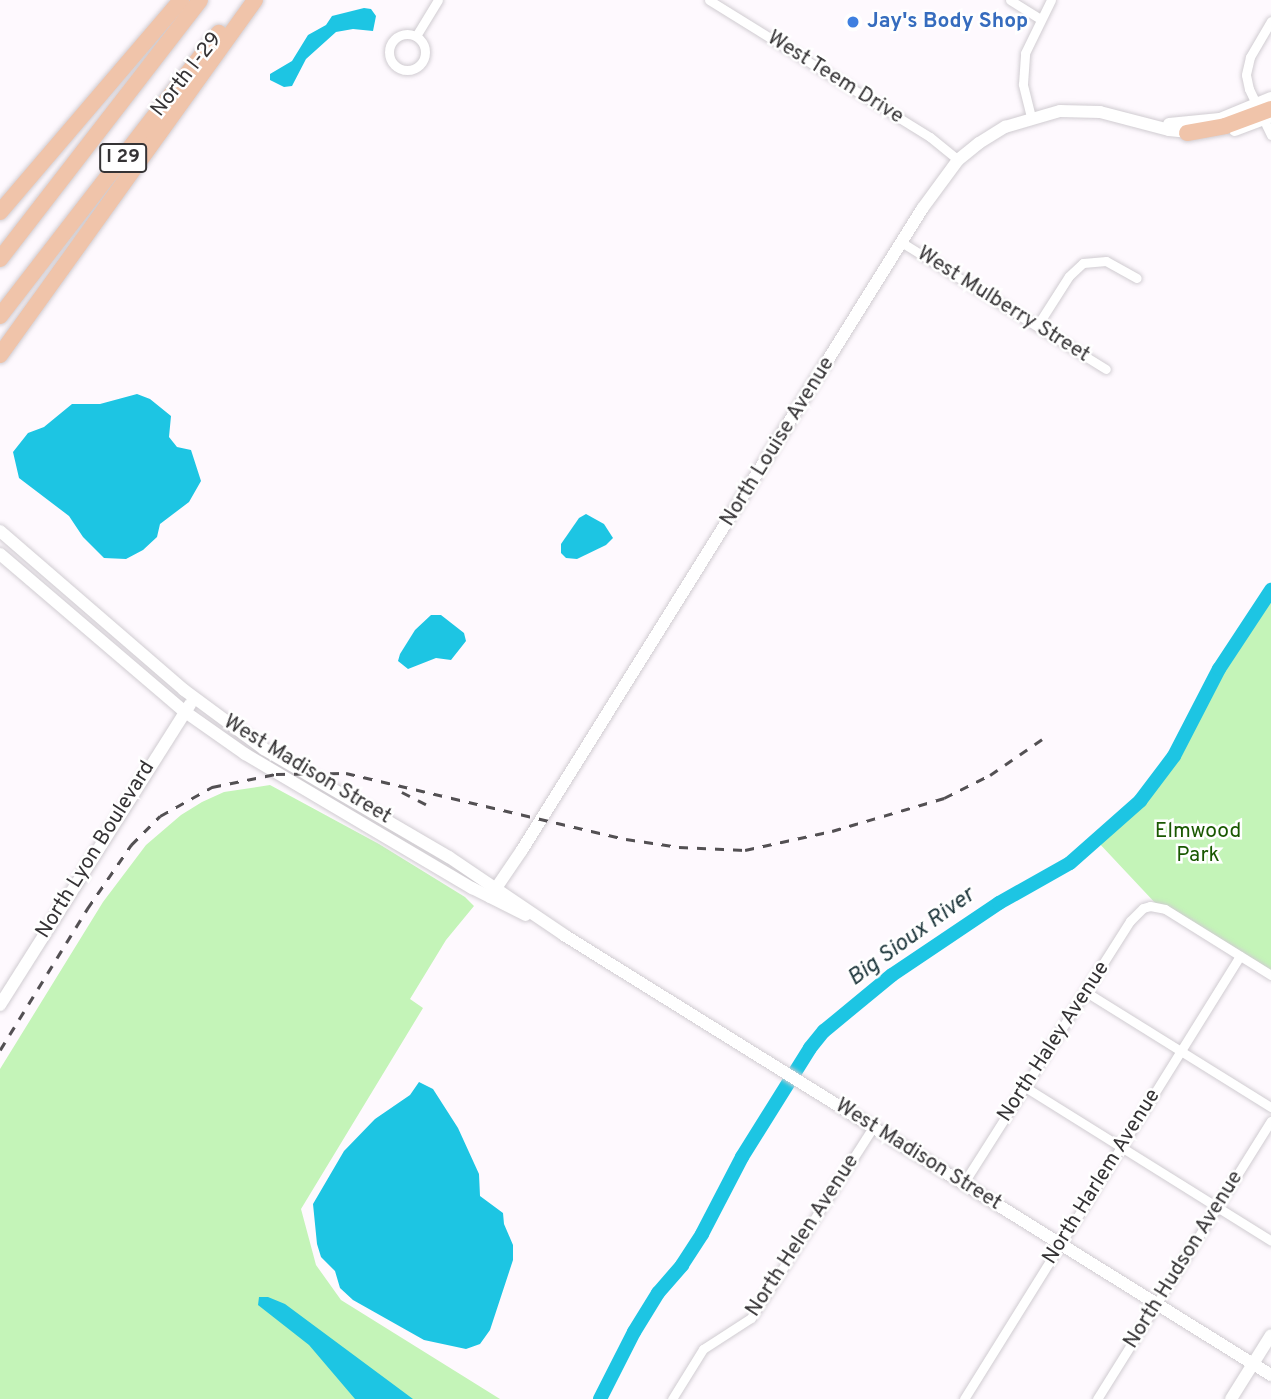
<!DOCTYPE html>
<html>
<head>
<meta charset="utf-8">
<style>
	body { margin:0 }
	#map { position:relative; width:1271px; height:1399px; overflow:hidden; background:#fef9fe; font-family:Overpass,sans-serif }
	div>[style] { position:absolute }
	.green>* { inset:0; background:#c4f4b8 }
	.water>* { inset:0; background:#1dc5e3 }
	.river>* { height:14px; margin:-7px; padding:0 7px; transform-origin:7px; border-radius:7px; background:#1dc5e3 }
	.roads { filter:drop-shadow(0 0 2px #d0ccd1) drop-shadow(0 0 2px #d0ccd1) }
	.street>* { height:9px; margin:-4.5px; padding:0 4.5px; transform-origin:4.5px; border-radius:4.5px; background:#fff }
	.street>.ring { margin:-4.5px; padding:0; box-sizing:content-box; background:none; border:9px solid #fff; border-radius:50% }
	.secondary>* { height:12px; margin:-6px; padding:0 6px; transform-origin:6px; border-radius:6px; background:#fff }
	.highway>* { height:16px; margin:-8px; padding:0 8px; transform-origin:8px; border-radius:8px; background:#f0c4aa }
	.rail>* { height:2.5px; margin-top:-1.25px; transform-origin:0; background:repeating-linear-gradient(90deg,#535053 0 9px,transparent 0 18px) }
	.dots>* { width:19px; height:19px; translate:-50% -50%; box-sizing:border-box; border:4px solid #fff; border-radius:50% }
	span { translate:-50% -50%; white-space:nowrap; text-align:center; line-height:1.15; -webkit-text-stroke:5px #fff; paint-order:stroke }
	.shield-label span { padding:2px 5px; background:#fff; border:2px solid; border-radius:5px; -webkit-text-stroke-width:0 }
	.shield-label { font-size:19px; color:#353335; font-weight:700 }
	.shop-label { font-size:21px; color:#366cbe; font-weight:700 }
	.left { translate:0 -50%; text-align:left }
	.street-label { font-size:21px; color:#353335 }
	.park-label { font-size:21px; color:#195801 }
	.water-label { font-size:23px; color:#1e363c; font-style:italic }
</style>
</head>
<body>
<div id="map">
	<div class="green">
		<div style="clip-path:polygon(1271px 590px,1271px 976px,1158px 906px,1097px 841px,1158px 780px,1174px 756px,1219px 669px)"></div>
		<div style="clip-path:polygon(270px 785px,379px 844px,465px 897px,474px 906px,446px 940px,410px 999px,423px 1008px,301px 1209px,316px 1265px,341px 1300px,500px 1399px,0 1399px,0 1069px,103px 902px,146px 845px,181px 815px,202px 802px,224px 792px)"></div>
	</div>
	<div class="water">
		<div style="clip-path:polygon(364px 8px,371px 9px,376px 16px,373px 31px,353px 29px,336px 32px,306px 59px,292px 86px,284px 87px,270px 80px,270px 74px,292px 61px,308px 35px,326px 25px,332px 16px)"></div>
		<div style="clip-path:polygon(137px 394px,150px 399px,171px 416px,169px 437px,177px 447px,191px 450px,201px 481px,189px 502px,160px 524px,157px 537px,143px 550px,126px 559px,104px 558px,83px 537px,69px 516px,19px 478px,13px 452px,28px 433px,44px 427px,72px 404px,100px 404px)"></div>
		<div style="clip-path:polygon(586px 514px,604px 524px,613px 538px,606px 545px,577px 559px,566px 558px,561px 553px,561px 544px,579px 518px)"></div>
		<div style="clip-path:polygon(431px 615px,441px 615px,464px 633px,466px 641px,451px 660px,436px 658px,408px 669px,398px 661px,400px 654px,415px 630px)"></div>
		<div style="clip-path:polygon(419px 1082px,433px 1089px,458px 1128px,479px 1174px,480px 1196px,503px 1213px,504px 1224px,513px 1245px,513px 1260px,490px 1330px,480px 1344px,466px 1349px,424px 1340px,353px 1300px,340px 1288px,335px 1271px,321px 1257px,317px 1244px,313px 1204px,344px 1151px,375px 1119px,410px 1095px)"></div>
		<div style="clip-path:polygon(259px 1297px,268px 1297px,285px 1304px,413px 1399px,355px 1399px,309px 1345px,258px 1305px)"></div>
	</div>
	<div class="river">
		<div style="left:600px;top:1399px;width:75px;rotate:-63.1deg"></div>
		<div style="left:634px;top:1332px;width:46px;rotate:-58.4deg"></div>
		<div style="left:658px;top:1293px;width:37px;rotate:-49deg"></div>
		<div style="left:682px;top:1265px;width:37px;rotate:-57deg"></div>
		<div style="left:702px;top:1234px;width:87px;rotate:-62.5deg"></div>
		<div style="left:742px;top:1157px;width:128px;rotate:-58deg"></div>
		<div style="left:810px;top:1048px;width:22px;rotate:-51deg"></div>
		<div style="left:824px;top:1031px;width:88px;rotate:-39.5deg"></div>
		<div style="left:892px;top:975px;width:129px;rotate:-33.9deg"></div>
		<div style="left:999px;top:903px;width:81px;rotate:-29.4deg"></div>
		<div style="left:1070px;top:863px;width:94px;rotate:-41.5deg"></div>
		<div style="left:1140px;top:801px;width:56px;rotate:-52.9deg"></div>
		<div style="left:1174px;top:756px;width:98px;rotate:-62.7deg"></div>
		<div style="left:1219px;top:669px;width:95px;rotate:-56.6deg"></div>
	</div>
	<div class="roads">
		<div class="street">
			<div style="left:709px;top:0;width:260px;rotate:31.8deg"></div>
			<div style="left:930px;top:137px;width:36px;rotate:39deg"></div>
			<div style="left:1010px;top:0;width:36px;rotate:32deg"></div>
			<div style="left:1271px;top:21px;width:42px;rotate:120.3deg"></div>
			<div style="left:1250px;top:57px;width:18px;rotate:103deg"></div>
			<div style="left:1246px;top:75px;width:14px;rotate:78deg"></div>
			<div style="left:1249px;top:89px;width:51px;rotate:64.4deg"></div>
			<div class="ring" style="left:389px;top:34px;width:27px;height:27px"></div>
			<div style="left:416px;top:36px;width:42px;rotate:-58.6deg"></div>
			<div style="left:1031px;top:117px;width:34px;rotate:-104deg"></div>
			<div style="left:1023px;top:84px;width:31px;rotate:-86deg"></div>
			<div style="left:1025px;top:53px;width:59px;rotate:-63.9deg"></div>
			<div style="left:901px;top:242px;width:241px;rotate:31.8deg"></div>
			<div style="left:1037px;top:326px;width:59px;rotate:-57.4deg"></div>
			<div style="left:1069px;top:276px;width:19px;rotate:-43deg"></div>
			<div style="left:1083px;top:263px;width:23px;rotate:-5deg"></div>
			<div style="left:1106px;top:261px;width:35px;rotate:29deg"></div>
			<div style="left:1086px;top:992px;width:218px;rotate:31.9deg"></div>
			<div style="left:1025px;top:1087px;width:290px;rotate:32deg"></div>
			<div style="left:963px;top:1184px;width:312px;rotate:-57.6deg"></div>
			<div style="left:1130px;top:921px;width:18px;rotate:-45deg"></div>
			<div style="left:1143px;top:908px;width:7px;rotate:-16deg"></div>
			<div style="left:1150px;top:906px;width:15px;rotate:11deg"></div>
			<div style="left:1165px;top:909px;width:125px;rotate:31.9deg"></div>
			<div style="left:672px;top:1399px;width:59px;rotate:-58.2deg"></div>
			<div style="left:703px;top:1349px;width:57px;rotate:-32.9deg"></div>
			<div style="left:751px;top:1318px;width:227px;rotate:-57.4deg"></div>
			<div style="left:964px;top:1399px;width:522px;rotate:-58.08deg"></div>
			<div style="left:1097px;top:1399px;width:328px;rotate:-58deg"></div>
		</div>
		<div class="secondary">
			<div style="left:1169px;top:124px;width:51px;rotate:-5.6deg"></div>
			<div style="left:1220px;top:119px;width:55px;rotate:-22.4deg"></div>
			<div style="left:1235px;top:130px;width:39px;rotate:-21deg"></div>
			<div style="left:0;top:531px;width:243px;rotate:40.8deg"></div>
			<div style="left:184px;top:690px;width:99px;rotate:36.4deg"></div>
			<div style="left:264px;top:749px;width:214px;rotate:30.3deg"></div>
			<div style="left:449px;top:857px;width:139px;rotate:34.1deg"></div>
			<div style="left:564px;top:935px;width:833px;rotate:31.9deg"></div>
			<div style="left:0;top:554px;width:242px;rotate:40.5deg"></div>
			<div style="left:184px;top:711px;width:75px;rotate:35.2deg"></div>
			<div style="left:245px;top:754px;width:264px;rotate:30.6deg"></div>
			<div style="left:472px;top:888px;width:60px;rotate:26.6deg"></div>
			<div style="left:490px;top:897px;width:57px;rotate:-55.8deg"></div>
			<div style="left:522px;top:850px;width:756px;rotate:-58.03deg"></div>
			<div style="left:922px;top:209px;width:61px;rotate:-53.7deg"></div>
			<div style="left:958px;top:160px;width:27px;rotate:-39deg"></div>
			<div style="left:979px;top:143px;width:31px;rotate:-32deg"></div>
			<div style="left:1005px;top:127px;width:57px;rotate:-16.2deg"></div>
			<div style="left:1060px;top:111px;width:40px;rotate:1.4deg"></div>
			<div style="left:1100px;top:112px;width:71px;rotate:14.6deg"></div>
			<div style="left:1169px;top:130px;width:27px;rotate:6deg"></div>
			<div style="left:0;top:1005px;width:356px;rotate:-57.7deg"></div>
			<div style="left:1231px;top:1399px;width:75px;rotate:-58deg"></div>
		</div>
		<div class="highway">
			<div style="left:1187px;top:133px;width:39px;rotate:-10deg"></div>
			<div style="left:1225px;top:126px;width:49px;rotate:-20.3deg"></div>
			<div style="left:0;top:212px;width:279px;rotate:-49.5deg"></div>
			<div style="left:0;top:259px;width:327px;rotate:-52.3deg"></div>
			<div style="left:0;top:316px;width:358px;rotate:-52.3deg"></div>
			<div style="left:0;top:355px;width:437px;rotate:-54.3deg"></div>
		</div>
	</div>
	<div class="rail">
		<div style="left:402px;top:792px;width:30px;rotate:27deg"></div>
		<div style="left:0;top:1050px;width:166px;rotate:-58.3deg"></div>
		<div style="left:87px;top:909px;width:78px;rotate:-55.5deg"></div>
		<div style="left:131px;top:845px;width:41px;rotate:-45deg"></div>
		<div style="left:160px;top:816px;width:60px;rotate:-29.1deg"></div>
		<div style="left:212px;top:787px;width:65px;rotate:-11.5deg"></div>
		<div style="left:276px;top:774px;width:70px;rotate:-0.8deg"></div>
		<div style="left:346px;top:773px;width:288px;rotate:13.3deg"></div>
		<div style="left:626px;top:839px;width:54px;rotate:8.6deg"></div>
		<div style="left:679px;top:847px;width:66px;rotate:2.6deg"></div>
		<div style="left:745px;top:850px;width:89px;rotate:-12.3deg"></div>
		<div style="left:832px;top:831px;width:117px;rotate:-16.4deg"></div>
		<div style="left:944px;top:798px;width:51px;rotate:-26.6deg"></div>
		<div style="left:990px;top:775px;width:67px;rotate:-34.6deg"></div>
	</div>
	<div class="dots">
		<div style="left:853px;top:22px;background:#3f7fe0"></div>
	</div>
	<div class="shield-label">
		<span style="left:123px;top:158px">I 29</span>
	</div>
	<div class="shop-label">
		<span class="left" style="left:867px;top:22px">Jay's Body Shop</span>
	</div>
	<div class="street-label">
		<span style="left:187px;top:75px;rotate:-52deg">North I-29</span>
		<span style="left:835px;top:78px;rotate:32deg">West Teem Drive</span>
		<span style="left:1003px;top:305px;rotate:32deg">West Mulberry Street</span>
		<span style="left:778px;top:442px;rotate:-58deg">North Louise Avenue</span>
		<span style="left:307px;top:770px;rotate:31deg">West Madison Street</span>
		<span style="left:96px;top:850px;rotate:-58deg">North Lyon Boulevard</span>
		<span style="left:1054px;top:1042px;rotate:-57deg">North Haley Avenue</span>
		<span style="left:918px;top:1155px;rotate:32deg">West Madison Street</span>
		<span style="left:1102px;top:1177px;rotate:-58deg">North Harlem Avenue</span>
		<span style="left:803px;top:1236px;rotate:-57deg">North Helen Avenue</span>
		<span style="left:1184px;top:1260px;rotate:-58deg">North Hudson Avenue</span>
	</div>
	<div class="park-label">
		<span style="left:1198px;top:844px">Elmwood<br>Park</span>
	</div>
	<div class="water-label">
		<span style="left:912px;top:938px;rotate:-36deg">Big Sioux River</span>
	</div>
</div>
</body>
</html>
